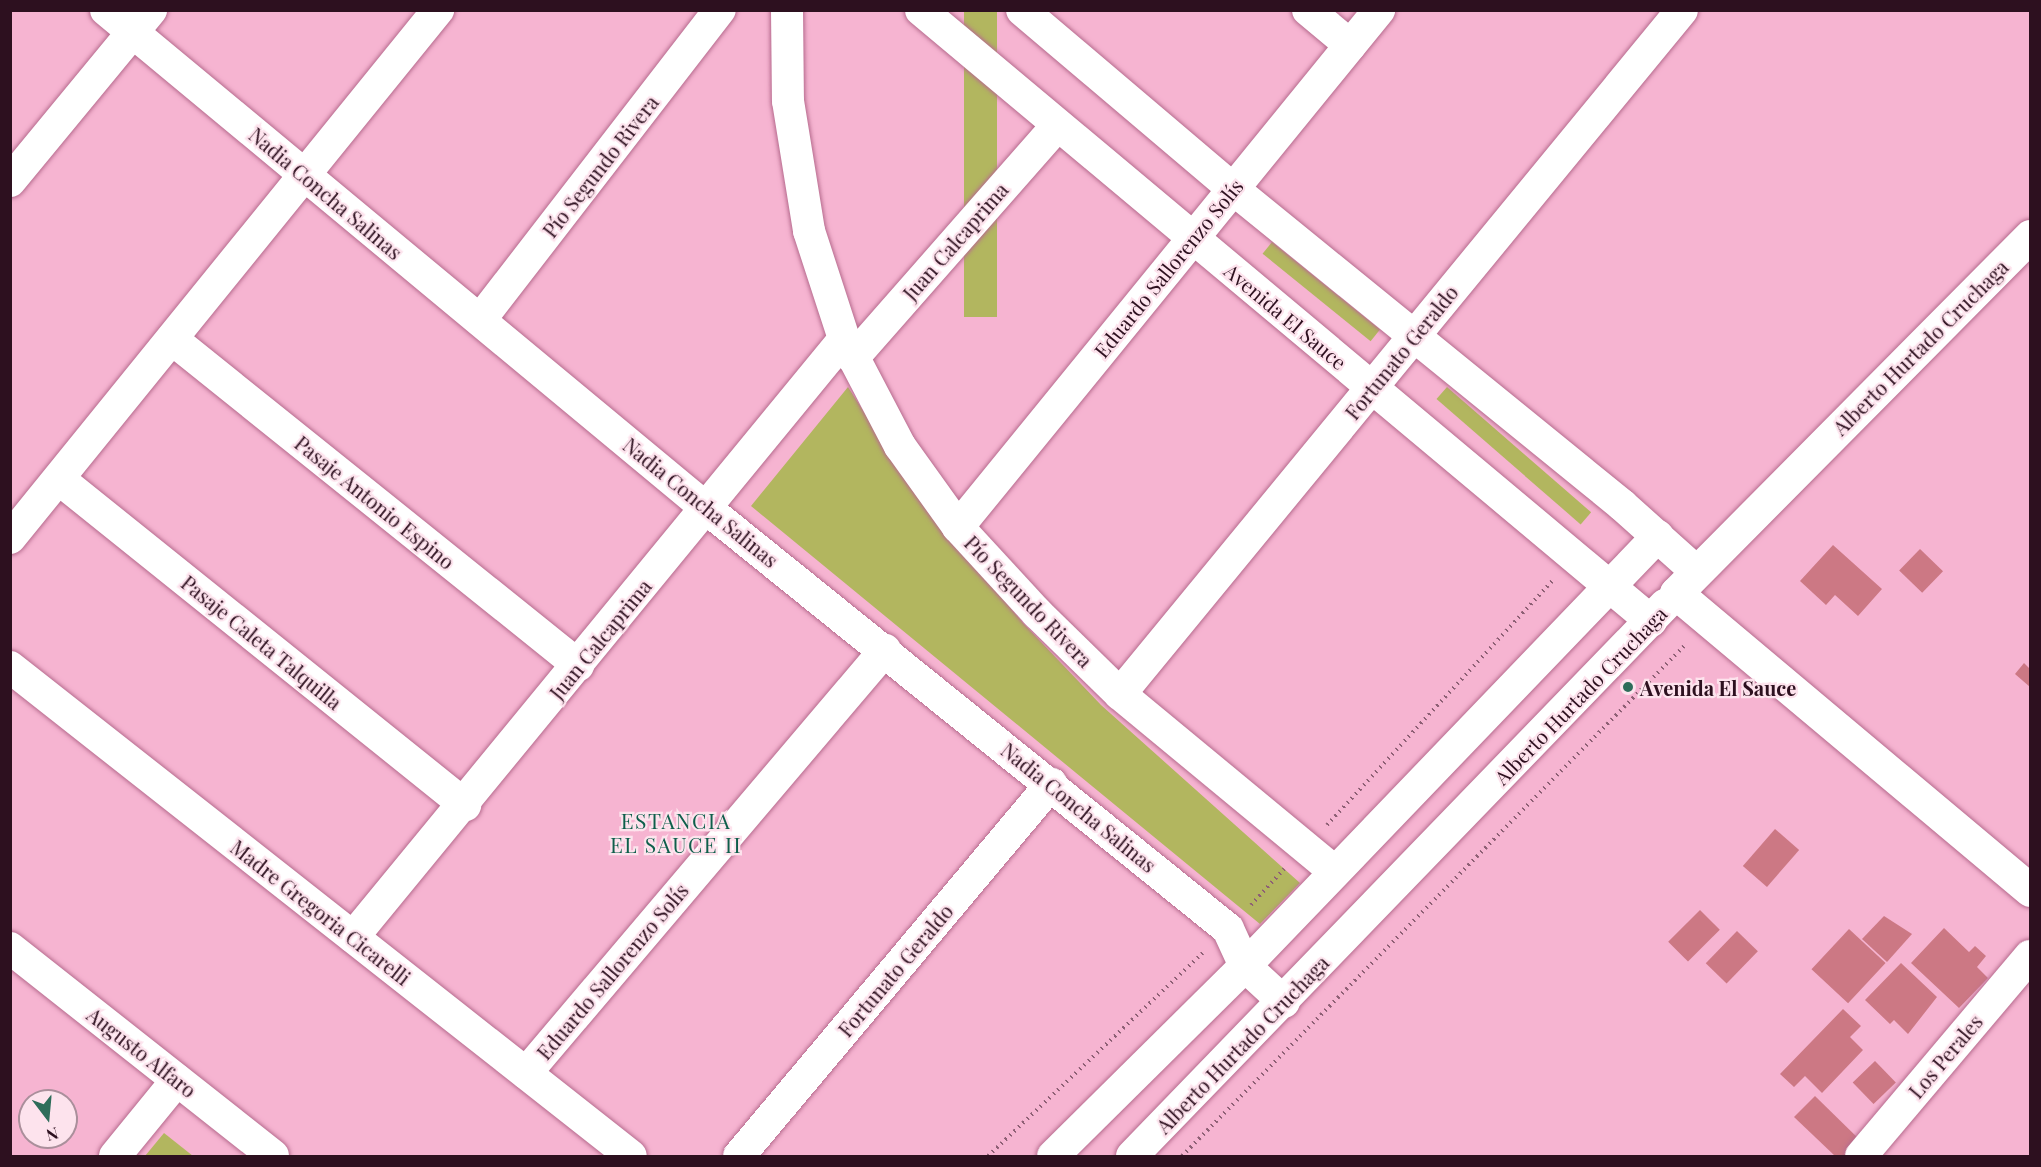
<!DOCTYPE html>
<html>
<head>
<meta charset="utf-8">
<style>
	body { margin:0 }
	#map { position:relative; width:2041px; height:1167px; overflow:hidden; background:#f6b4d1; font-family:"Playfair Display",serif }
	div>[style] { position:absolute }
	.green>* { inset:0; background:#b2b65f; transform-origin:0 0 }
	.building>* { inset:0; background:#cc7884; transform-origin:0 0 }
	.path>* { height:4px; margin-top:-2px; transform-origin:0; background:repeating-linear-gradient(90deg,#8d5f74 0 1.5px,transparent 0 6px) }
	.roads { filter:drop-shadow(0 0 2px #b66b8e) drop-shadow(0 0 2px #b66b8e) }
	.minor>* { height:32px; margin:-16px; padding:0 16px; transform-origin:16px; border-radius:16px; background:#fff }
	.tertiary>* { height:33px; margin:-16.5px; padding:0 16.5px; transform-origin:16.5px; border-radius:16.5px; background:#fff }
	.dots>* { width:16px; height:16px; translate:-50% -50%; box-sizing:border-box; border:3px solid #fde3ed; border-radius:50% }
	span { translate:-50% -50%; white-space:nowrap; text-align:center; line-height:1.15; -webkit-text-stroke:4.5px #fde3ed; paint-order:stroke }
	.street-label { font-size:20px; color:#2d101f }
	.poi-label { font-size:20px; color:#2d101f; font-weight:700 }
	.left { translate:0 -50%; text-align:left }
	.neighbourhood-label { font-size:21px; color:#0e5f4b; letter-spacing:1.5px }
	.frame { position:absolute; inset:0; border:12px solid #2d101f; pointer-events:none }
	.north { position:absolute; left:18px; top:1089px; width:60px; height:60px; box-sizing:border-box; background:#fde3ed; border:2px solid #aa8f9b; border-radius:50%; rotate:164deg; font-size:16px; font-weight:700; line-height:24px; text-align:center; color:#2d101f }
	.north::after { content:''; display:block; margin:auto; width:21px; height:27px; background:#2e6d5a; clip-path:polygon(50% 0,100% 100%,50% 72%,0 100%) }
</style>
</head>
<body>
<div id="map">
	<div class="green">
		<div style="left:964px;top:11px;width:33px;height:306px"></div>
		<div style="left:1272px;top:242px;width:139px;height:15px;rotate:39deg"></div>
		<div style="clip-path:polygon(848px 387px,917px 495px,1023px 623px,1101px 705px,1300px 883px,1260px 924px,751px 506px)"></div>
		<div style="left:1447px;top:387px;width:191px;height:16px;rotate:41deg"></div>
		<div style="clip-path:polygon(164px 1133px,193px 1156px,145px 1156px)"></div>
	</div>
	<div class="building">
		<div style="clip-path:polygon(1833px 545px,1882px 589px,1858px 616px,1835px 595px,1826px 605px,1800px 581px)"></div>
		<div style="left:1920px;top:549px;width:32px;height:30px;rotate:44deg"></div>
		<div style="clip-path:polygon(2024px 663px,2030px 669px,2030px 687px,2015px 674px)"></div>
		<div style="left:1775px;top:829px;width:32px;height:49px;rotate:41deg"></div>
		<div style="left:1700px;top:910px;width:28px;height:45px;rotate:45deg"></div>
		<div style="clip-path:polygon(1884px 916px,1912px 934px,1887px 962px,1862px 939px)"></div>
		<div style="clip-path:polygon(1944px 928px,1969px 952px,1975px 946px,1986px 956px,1977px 967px,1988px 978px,1959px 1008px,1911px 963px)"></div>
		<div style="left:1849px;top:929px;width:50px;height:55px;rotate:43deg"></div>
		<div style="left:1737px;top:931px;width:29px;height:45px;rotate:44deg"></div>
		<div style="clip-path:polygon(1901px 963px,1937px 997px,1908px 1034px,1894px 1020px,1890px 1024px,1865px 1000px)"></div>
		<div style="clip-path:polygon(1843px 1009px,1861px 1026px,1850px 1037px,1863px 1050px,1822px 1093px,1805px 1076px,1794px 1087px,1780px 1074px)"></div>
		<div style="left:1875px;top:1061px;width:30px;height:31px;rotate:46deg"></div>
		<div style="clip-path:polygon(1815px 1096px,1862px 1142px,1848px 1156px,1835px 1156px,1794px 1117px)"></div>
	</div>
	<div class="path">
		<div style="left:1327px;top:825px;width:335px;rotate:-47.3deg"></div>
		<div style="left:1251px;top:905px;width:49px;rotate:-47.5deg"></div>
		<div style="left:988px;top:1156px;width:296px;rotate:-43.4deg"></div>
		<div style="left:1182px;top:1156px;width:718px;rotate:-45.45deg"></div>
	</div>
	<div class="roads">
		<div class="minor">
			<div style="left:106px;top:10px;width:781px;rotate:39.7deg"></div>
			<div style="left:707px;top:509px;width:669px;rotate:38.87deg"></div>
			<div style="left:1228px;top:929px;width:41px;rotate:65.3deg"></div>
			<div style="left:1245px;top:966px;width:53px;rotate:42.7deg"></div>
			<div style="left:787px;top:10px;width:91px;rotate:89.4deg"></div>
			<div style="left:788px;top:101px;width:132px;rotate:80.8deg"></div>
			<div style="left:809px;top:231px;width:114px;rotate:72deg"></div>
			<div style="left:844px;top:339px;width:121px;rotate:62.4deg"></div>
			<div style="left:900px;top:446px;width:100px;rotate:54.4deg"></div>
			<div style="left:958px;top:527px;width:117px;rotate:47.4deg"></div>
			<div style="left:1037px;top:613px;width:116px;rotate:44.3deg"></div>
			<div style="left:1120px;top:694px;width:278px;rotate:39.6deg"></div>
			<div style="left:921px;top:10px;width:952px;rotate:39.93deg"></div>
			<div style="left:1022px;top:10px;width:275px;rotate:40.3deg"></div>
			<div style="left:1232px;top:188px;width:503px;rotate:39.1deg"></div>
			<div style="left:1622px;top:505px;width:101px;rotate:41.8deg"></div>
			<div style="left:1308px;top:10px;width:55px;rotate:39.8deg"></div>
			<div style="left:10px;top:181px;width:222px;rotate:-50.5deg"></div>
			<div style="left:480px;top:320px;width:392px;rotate:-52.3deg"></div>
			<div style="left:172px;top:339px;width:521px;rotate:38.76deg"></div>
			<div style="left:853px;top:358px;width:310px;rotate:-48.7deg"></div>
			<div style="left:59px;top:479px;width:521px;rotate:38.76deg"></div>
			<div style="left:958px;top:527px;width:667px;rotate:-50.84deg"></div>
			<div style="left:10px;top:538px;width:680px;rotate:-50.97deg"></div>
			<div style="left:10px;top:667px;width:790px;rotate:38.22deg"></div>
			<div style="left:1120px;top:694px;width:885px;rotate:-50.59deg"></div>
			<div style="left:353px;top:937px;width:774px;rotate:-50.61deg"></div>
			<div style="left:10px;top:948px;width:335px;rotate:38.3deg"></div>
			<div style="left:526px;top:1073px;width:555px;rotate:-49.68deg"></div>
			<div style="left:115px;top:1156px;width:98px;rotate:-50.8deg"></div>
			<div style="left:739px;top:1156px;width:486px;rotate:-50deg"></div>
			<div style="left:1053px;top:1156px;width:270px;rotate:-44.7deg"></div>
			<div style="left:1245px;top:966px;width:596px;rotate:-46.16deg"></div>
			<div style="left:1132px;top:1156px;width:767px;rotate:-45.95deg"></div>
			<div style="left:1861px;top:1156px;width:262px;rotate:-49.8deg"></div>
		</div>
		<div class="tertiary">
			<div style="left:2030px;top:236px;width:503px;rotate:134.76deg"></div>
			<div style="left:1676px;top:593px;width:462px;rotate:40deg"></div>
		</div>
	</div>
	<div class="dots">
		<div style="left:1628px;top:687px;background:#2e6d5a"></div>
	</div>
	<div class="street-label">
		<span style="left:600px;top:166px;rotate:-52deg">Pío Segundo Rivera</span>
		<span style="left:326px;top:193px;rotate:40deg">Nadia Concha Salinas</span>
		<span style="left:955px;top:241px;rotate:-49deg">Juan Calcaprima</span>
		<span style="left:1168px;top:268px;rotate:-51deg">Eduardo Sallorenzo Solís</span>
		<span style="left:1286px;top:316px;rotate:40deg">Avenida El Sauce</span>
		<span style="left:1920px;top:347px;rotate:-45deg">Alberto Hurtado Cruchaga</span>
		<span style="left:1401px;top:352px;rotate:-51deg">Fortunato Geraldo</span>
		<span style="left:375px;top:502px;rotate:39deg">Pasaje Antonio Espino</span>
		<span style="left:701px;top:502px;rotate:39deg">Nadia Concha Salinas</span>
		<span style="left:1029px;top:601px;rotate:46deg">Pío Segundo Rivera</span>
		<span style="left:600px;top:639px;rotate:-51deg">Juan Calcaprima</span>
		<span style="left:262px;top:642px;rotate:39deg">Pasaje Caleta Talquilla</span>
		<span style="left:1580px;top:695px;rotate:-46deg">Alberto Hurtado Cruchaga</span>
		<span style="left:1079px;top:807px;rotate:39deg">Nadia Concha Salinas</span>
		<span style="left:321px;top:912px;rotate:38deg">Madre Gregoria Cicarelli</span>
		<span style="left:895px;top:970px;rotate:-50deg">Fortunato Geraldo</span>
		<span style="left:612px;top:971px;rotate:-50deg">Eduardo Sallorenzo Solís</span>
		<span style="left:1242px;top:1044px;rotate:-46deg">Alberto Hurtado Cruchaga</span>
		<span style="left:142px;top:1052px;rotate:38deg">Augusto Alfaro</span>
		<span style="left:1945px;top:1056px;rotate:-50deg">Los Perales</span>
	</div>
	<div class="poi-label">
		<span class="left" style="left:1640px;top:687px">Avenida El Sauce</span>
	</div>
	<div class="neighbourhood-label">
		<span style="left:676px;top:832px">ESTANCIA<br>EL SAUCE II</span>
	</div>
	<div class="frame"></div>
	<div class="north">N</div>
</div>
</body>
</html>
